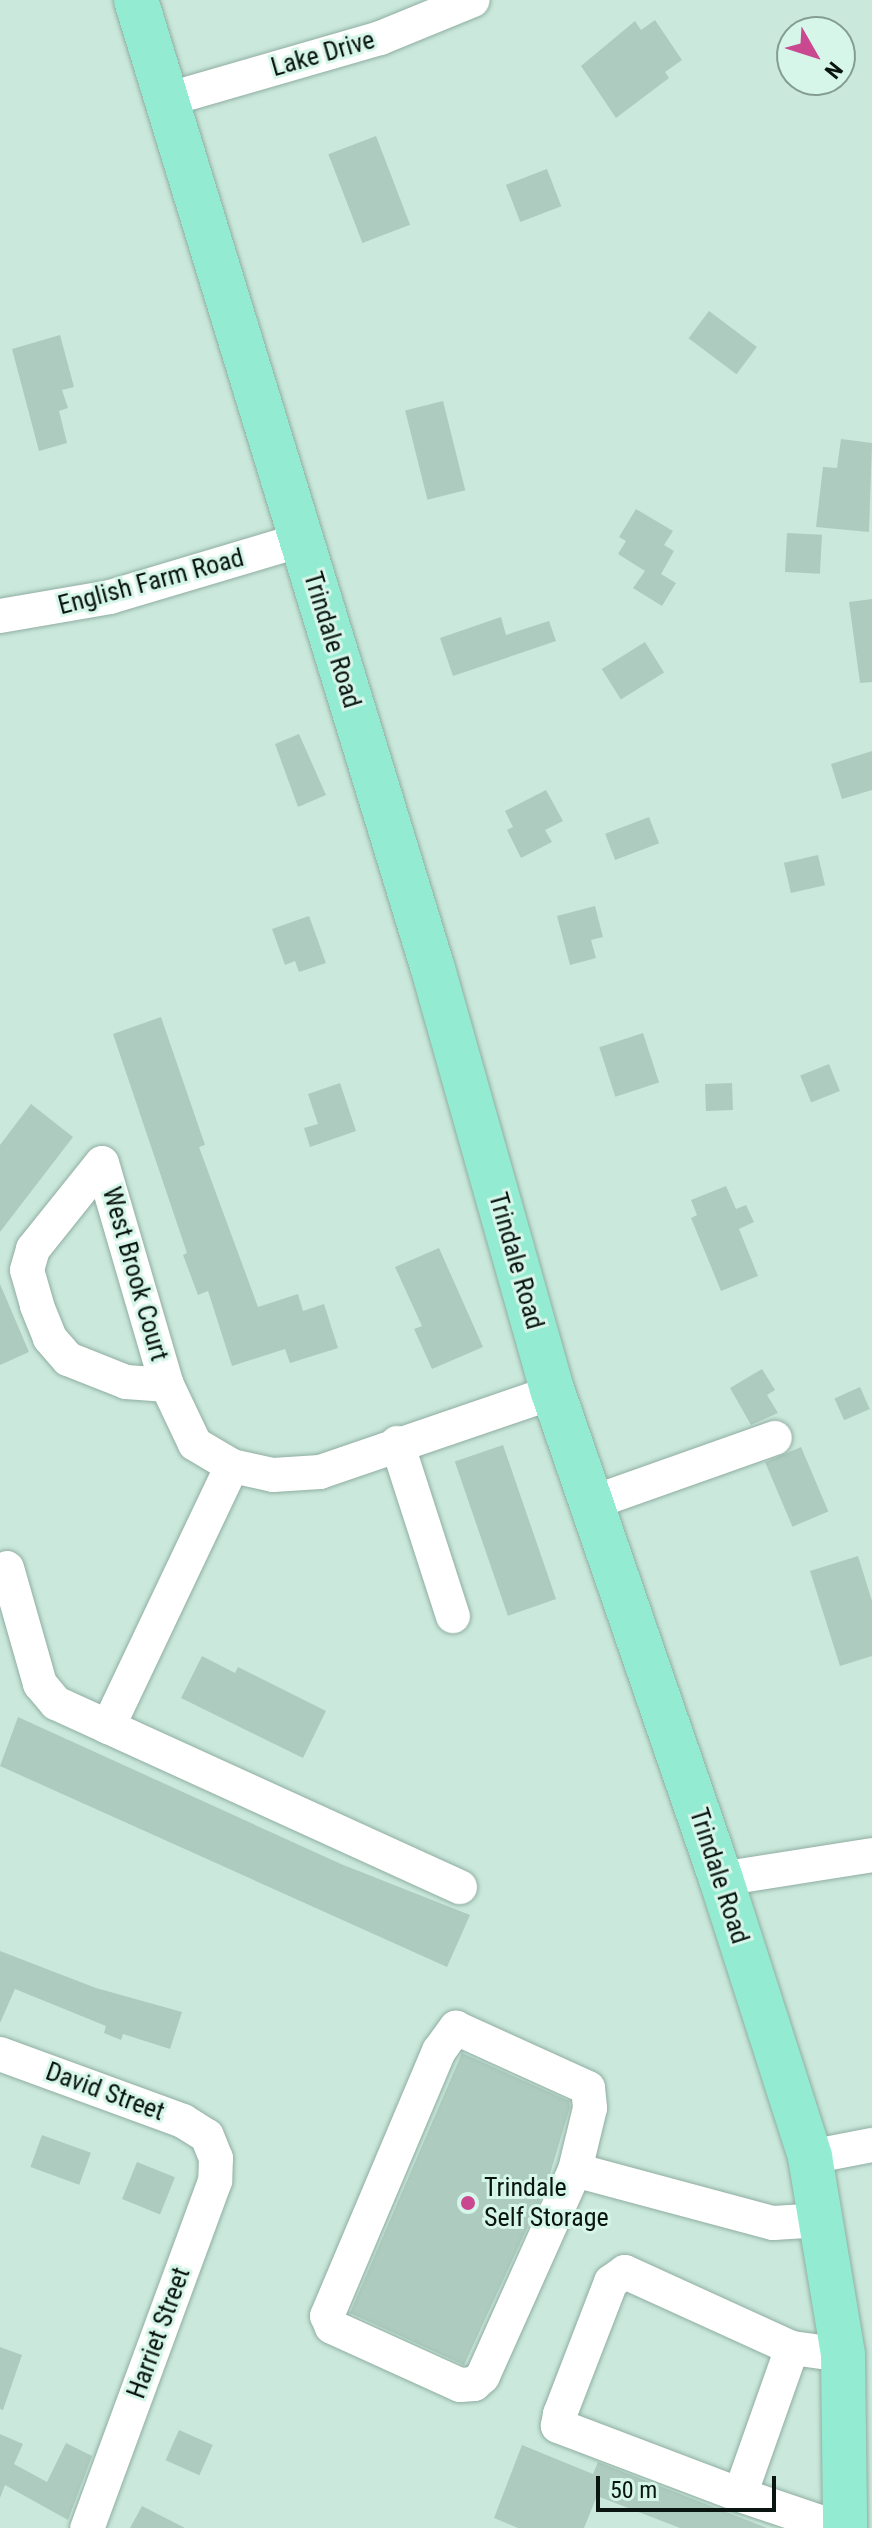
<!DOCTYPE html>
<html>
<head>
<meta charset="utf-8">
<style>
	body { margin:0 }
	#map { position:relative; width:872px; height:2528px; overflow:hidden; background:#cae9dc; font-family:"Roboto Condensed",sans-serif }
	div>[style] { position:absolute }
	.building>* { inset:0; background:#adcbbf; transform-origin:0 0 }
	.roads { filter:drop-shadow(0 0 2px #90ada2) drop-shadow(0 0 2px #90ada2) }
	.minor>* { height:34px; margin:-17px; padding:0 17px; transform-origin:17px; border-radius:17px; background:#fff }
	.major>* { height:44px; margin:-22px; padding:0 22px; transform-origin:22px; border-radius:22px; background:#93ecd2 }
	.dots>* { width:22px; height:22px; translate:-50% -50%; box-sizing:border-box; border:4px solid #d7f6ea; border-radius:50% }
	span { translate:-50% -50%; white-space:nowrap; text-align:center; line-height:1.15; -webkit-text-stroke:6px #d7f6ea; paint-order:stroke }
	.street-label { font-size:26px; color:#0a1511 }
	.poi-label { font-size:26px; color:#0a1511 }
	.left { translate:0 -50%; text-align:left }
	.north { position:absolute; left:776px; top:16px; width:80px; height:80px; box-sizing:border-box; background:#d7f6ea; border:2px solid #859c93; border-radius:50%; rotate:129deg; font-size:22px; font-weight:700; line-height:32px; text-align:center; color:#0a1511 }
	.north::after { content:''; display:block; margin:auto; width:28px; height:36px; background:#c94890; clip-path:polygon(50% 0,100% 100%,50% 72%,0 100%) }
	.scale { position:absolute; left:596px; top:2476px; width:180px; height:36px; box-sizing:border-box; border:4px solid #0a1511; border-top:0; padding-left:10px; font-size:24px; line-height:28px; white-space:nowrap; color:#0a1511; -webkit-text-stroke:6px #d7f6ea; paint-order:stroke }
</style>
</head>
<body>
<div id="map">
	<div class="building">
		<div style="clip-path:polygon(655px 20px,682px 60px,665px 72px,669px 78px,616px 118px,581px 66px,635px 21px,641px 30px)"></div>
		<div style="left:376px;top:136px;width:95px;height:51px;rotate:69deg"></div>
		<div style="left:547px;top:169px;width:40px;height:44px;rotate:69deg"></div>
		<div style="left:709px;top:311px;width:60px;height:34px;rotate:37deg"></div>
		<div style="clip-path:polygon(60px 335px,74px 387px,62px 390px,68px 408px,59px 411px,67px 443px,39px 451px,12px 349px)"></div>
		<div style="left:443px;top:401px;width:92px;height:39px;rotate:76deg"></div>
		<div style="clip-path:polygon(841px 439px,872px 443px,869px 532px,816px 527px,823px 467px,837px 468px)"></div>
		<div style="clip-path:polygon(636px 509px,673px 531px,664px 545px,674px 551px,661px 574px,676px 583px,662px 606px,633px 588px,645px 571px,618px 554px,626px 541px,619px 537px)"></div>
		<div style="left:787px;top:533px;width:35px;height:39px;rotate:3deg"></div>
		<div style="clip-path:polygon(872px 599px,872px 682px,860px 683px,849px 602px)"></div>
		<div style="clip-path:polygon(501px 617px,506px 635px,549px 621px,556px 641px,453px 676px,440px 638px)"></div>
		<div style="left:645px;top:642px;width:36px;height:51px;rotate:58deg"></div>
		<div style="clip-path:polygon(299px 734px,326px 795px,298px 807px,275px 744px)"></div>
		<div style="clip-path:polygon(872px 751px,872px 790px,842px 799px,831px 764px)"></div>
		<div style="clip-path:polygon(546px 790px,563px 821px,545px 830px,552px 842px,521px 858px,507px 830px,513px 827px,505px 811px)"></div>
		<div style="left:649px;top:817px;width:28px;height:47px;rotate:69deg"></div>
		<div style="left:818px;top:855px;width:31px;height:35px;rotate:77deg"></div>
		<div style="clip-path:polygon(595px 906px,603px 937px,591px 940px,596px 958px,570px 965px,557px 916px)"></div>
		<div style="clip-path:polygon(309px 916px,326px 963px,299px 972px,295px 961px,285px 965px,272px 929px)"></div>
		<div style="clip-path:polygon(161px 1017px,205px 1145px,199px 1147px,258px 1307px,298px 1294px,303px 1311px,324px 1304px,338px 1348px,290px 1363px,285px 1349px,232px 1366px,208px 1291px,198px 1295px,183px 1255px,187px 1253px,113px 1034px)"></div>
		<div style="left:643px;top:1033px;width:52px;height:46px;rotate:72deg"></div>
		<div style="left:829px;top:1064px;width:29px;height:31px;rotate:68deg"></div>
		<div style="clip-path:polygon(340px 1083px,356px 1131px,310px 1147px,304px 1128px,318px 1124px,308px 1094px)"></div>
		<div style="left:732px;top:1083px;width:27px;height:27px;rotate:88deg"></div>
		<div style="clip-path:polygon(31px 1104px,73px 1137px,0 1232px,0 1145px)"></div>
		<div style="clip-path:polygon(726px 1186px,736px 1209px,746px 1205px,754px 1222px,739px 1229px,758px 1276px,721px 1291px,691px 1218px,697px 1215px,691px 1200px)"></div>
		<div style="clip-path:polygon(439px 1248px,483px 1347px,432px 1369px,414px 1329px,422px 1326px,395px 1267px)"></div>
		<div style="clip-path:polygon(0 1284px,29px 1352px,0 1365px)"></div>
		<div style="clip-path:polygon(762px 1369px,775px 1390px,767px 1395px,778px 1413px,751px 1425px,730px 1388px)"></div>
		<div style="left:860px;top:1387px;width:24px;height:28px;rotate:66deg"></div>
		<div style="left:503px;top:1445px;width:163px;height:51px;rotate:71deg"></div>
		<div style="left:801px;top:1447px;width:70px;height:39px;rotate:67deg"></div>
		<div style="clip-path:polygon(858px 1556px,872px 1601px,872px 1656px,840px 1666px,810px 1571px)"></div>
		<div style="clip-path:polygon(202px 1656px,235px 1673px,238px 1667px,326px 1711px,303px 1758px,181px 1698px)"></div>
		<div style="clip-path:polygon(18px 1717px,341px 1864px,470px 1915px,447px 1967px,0 1766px)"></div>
		<div style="clip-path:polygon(0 1951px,96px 1988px,182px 2012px,170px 2049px,123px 2034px,121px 2040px,104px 2033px,106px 2026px,15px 1989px,0 2023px)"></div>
		<div style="clip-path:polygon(462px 2053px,569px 2101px,570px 2107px,546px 2187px,464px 2365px,350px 2313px)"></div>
		<div style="left:42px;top:2135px;width:52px;height:34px;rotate:20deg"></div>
		<div style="left:137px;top:2162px;width:41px;height:40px;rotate:22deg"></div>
		<div style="clip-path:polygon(0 2347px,22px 2355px,3px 2410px,0 2409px)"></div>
		<div style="left:179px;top:2430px;width:37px;height:33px;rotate:24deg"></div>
		<div style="clip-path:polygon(0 2434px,23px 2444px,14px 2464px,47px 2482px,66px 2443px,92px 2456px,68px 2520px,5px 2485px,0 2498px)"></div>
		<div style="clip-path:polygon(522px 2445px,593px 2474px,598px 2462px,767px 2528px,680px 2528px,597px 2496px,584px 2528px,518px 2528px,494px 2518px)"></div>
		<div style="clip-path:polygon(142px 2506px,185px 2528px,130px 2528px)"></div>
	</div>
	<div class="roads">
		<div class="minor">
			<div style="left:169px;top:99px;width:220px;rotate:-16.1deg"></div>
			<div style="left:380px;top:38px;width:100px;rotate:-22.2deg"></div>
			<div style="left:0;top:616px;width:112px;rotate:-9.8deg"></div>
			<div style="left:110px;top:597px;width:199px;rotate:-16.6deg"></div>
			<div style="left:102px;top:1163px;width:231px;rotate:73.7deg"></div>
			<div style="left:167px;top:1385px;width:41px;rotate:-175.8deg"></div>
			<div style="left:126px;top:1382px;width:62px;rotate:-158.4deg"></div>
			<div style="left:68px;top:1359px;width:28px;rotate:-131deg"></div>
			<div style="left:50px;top:1338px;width:35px;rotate:-112deg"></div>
			<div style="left:37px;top:1305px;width:36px;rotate:-106deg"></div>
			<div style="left:27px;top:1270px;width:22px;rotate:-74deg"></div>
			<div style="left:33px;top:1249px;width:110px;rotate:-51.3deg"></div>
			<div style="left:167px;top:1385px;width:65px;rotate:64.6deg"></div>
			<div style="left:195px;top:1444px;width:43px;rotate:30.7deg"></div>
			<div style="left:232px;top:1466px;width:42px;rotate:12.4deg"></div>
			<div style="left:273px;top:1475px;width:47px;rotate:-3.7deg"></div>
			<div style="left:320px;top:1472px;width:246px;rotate:-18.9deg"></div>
			<div style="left:397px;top:1443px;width:182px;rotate:72.1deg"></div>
			<div style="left:591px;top:1503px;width:195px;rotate:-19.5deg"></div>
			<div style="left:7px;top:1568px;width:121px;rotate:74.1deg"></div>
			<div style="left:40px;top:1684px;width:25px;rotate:50deg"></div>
			<div style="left:56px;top:1703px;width:444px;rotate:24.5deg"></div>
			<div style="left:108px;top:1727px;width:289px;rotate:-64.6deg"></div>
			<div style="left:721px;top:1879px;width:153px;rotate:-9deg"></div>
			<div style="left:0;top:2054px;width:195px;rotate:20.1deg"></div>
			<div style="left:183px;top:2121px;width:28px;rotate:32deg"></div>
			<div style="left:207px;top:2136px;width:24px;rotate:68deg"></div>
			<div style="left:216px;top:2158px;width:23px;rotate:92deg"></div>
			<div style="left:215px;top:2181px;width:370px;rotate:110.2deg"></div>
			<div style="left:810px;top:2157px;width:63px;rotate:-11deg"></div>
			<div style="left:575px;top:2170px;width:226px;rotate:114.1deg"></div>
			<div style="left:483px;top:2376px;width:12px;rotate:138deg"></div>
			<div style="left:474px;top:2384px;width:14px;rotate:176deg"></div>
			<div style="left:460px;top:2385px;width:141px;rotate:-155.6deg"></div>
			<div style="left:332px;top:2327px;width:12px;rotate:-114deg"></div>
			<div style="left:327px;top:2316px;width:288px;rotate:-67.1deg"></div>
			<div style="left:439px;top:2051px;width:29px;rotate:-54deg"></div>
			<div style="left:456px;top:2028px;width:145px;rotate:24.4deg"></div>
			<div style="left:588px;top:2088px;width:20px;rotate:84deg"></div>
			<div style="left:590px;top:2108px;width:64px;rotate:103.6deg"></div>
			<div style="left:575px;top:2170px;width:205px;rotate:15deg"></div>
			<div style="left:773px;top:2223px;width:50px;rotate:-3.4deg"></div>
			<div style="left:740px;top:2495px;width:195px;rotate:-159.2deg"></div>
			<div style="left:558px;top:2426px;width:12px;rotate:-81deg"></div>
			<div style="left:560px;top:2414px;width:142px;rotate:-68.9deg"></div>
			<div style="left:611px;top:2282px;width:17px;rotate:-36deg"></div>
			<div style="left:625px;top:2272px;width:183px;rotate:24.5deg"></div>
			<div style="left:838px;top:2528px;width:103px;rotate:-161.4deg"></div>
			<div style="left:740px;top:2495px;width:156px;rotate:-70.5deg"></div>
			<div style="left:792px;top:2348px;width:51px;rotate:7.8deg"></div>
		</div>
		<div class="major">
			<div style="left:136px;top:0;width:1013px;rotate:72.96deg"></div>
			<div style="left:433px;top:969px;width:440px;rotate:74.2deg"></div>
			<div style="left:553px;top:1392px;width:515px;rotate:70.97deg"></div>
			<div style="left:721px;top:1879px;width:292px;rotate:72.2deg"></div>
			<div style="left:810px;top:2157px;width:201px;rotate:80.5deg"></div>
			<div style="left:843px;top:2355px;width:173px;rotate:89.3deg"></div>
		</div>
	</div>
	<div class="dots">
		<div style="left:468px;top:2203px;background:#c94890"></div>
	</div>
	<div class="street-label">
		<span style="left:323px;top:54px;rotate:-16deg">Lake Drive</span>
		<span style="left:151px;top:582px;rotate:-15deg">English Farm Road</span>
		<span style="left:332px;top:640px;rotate:73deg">Trindale Road</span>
		<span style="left:516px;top:1261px;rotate:74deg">Trindale Road</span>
		<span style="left:135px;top:1274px;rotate:74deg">West Brook Court</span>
		<span style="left:719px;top:1876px;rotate:72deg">Trindale Road</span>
		<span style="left:105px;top:2092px;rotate:20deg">David Street</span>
		<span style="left:159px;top:2333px;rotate:-70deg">Harriet Street</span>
	</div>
	<div class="poi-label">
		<span class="left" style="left:484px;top:2203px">Trindale<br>Self Storage</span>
	</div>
	<div class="north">N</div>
	<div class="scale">50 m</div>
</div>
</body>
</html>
